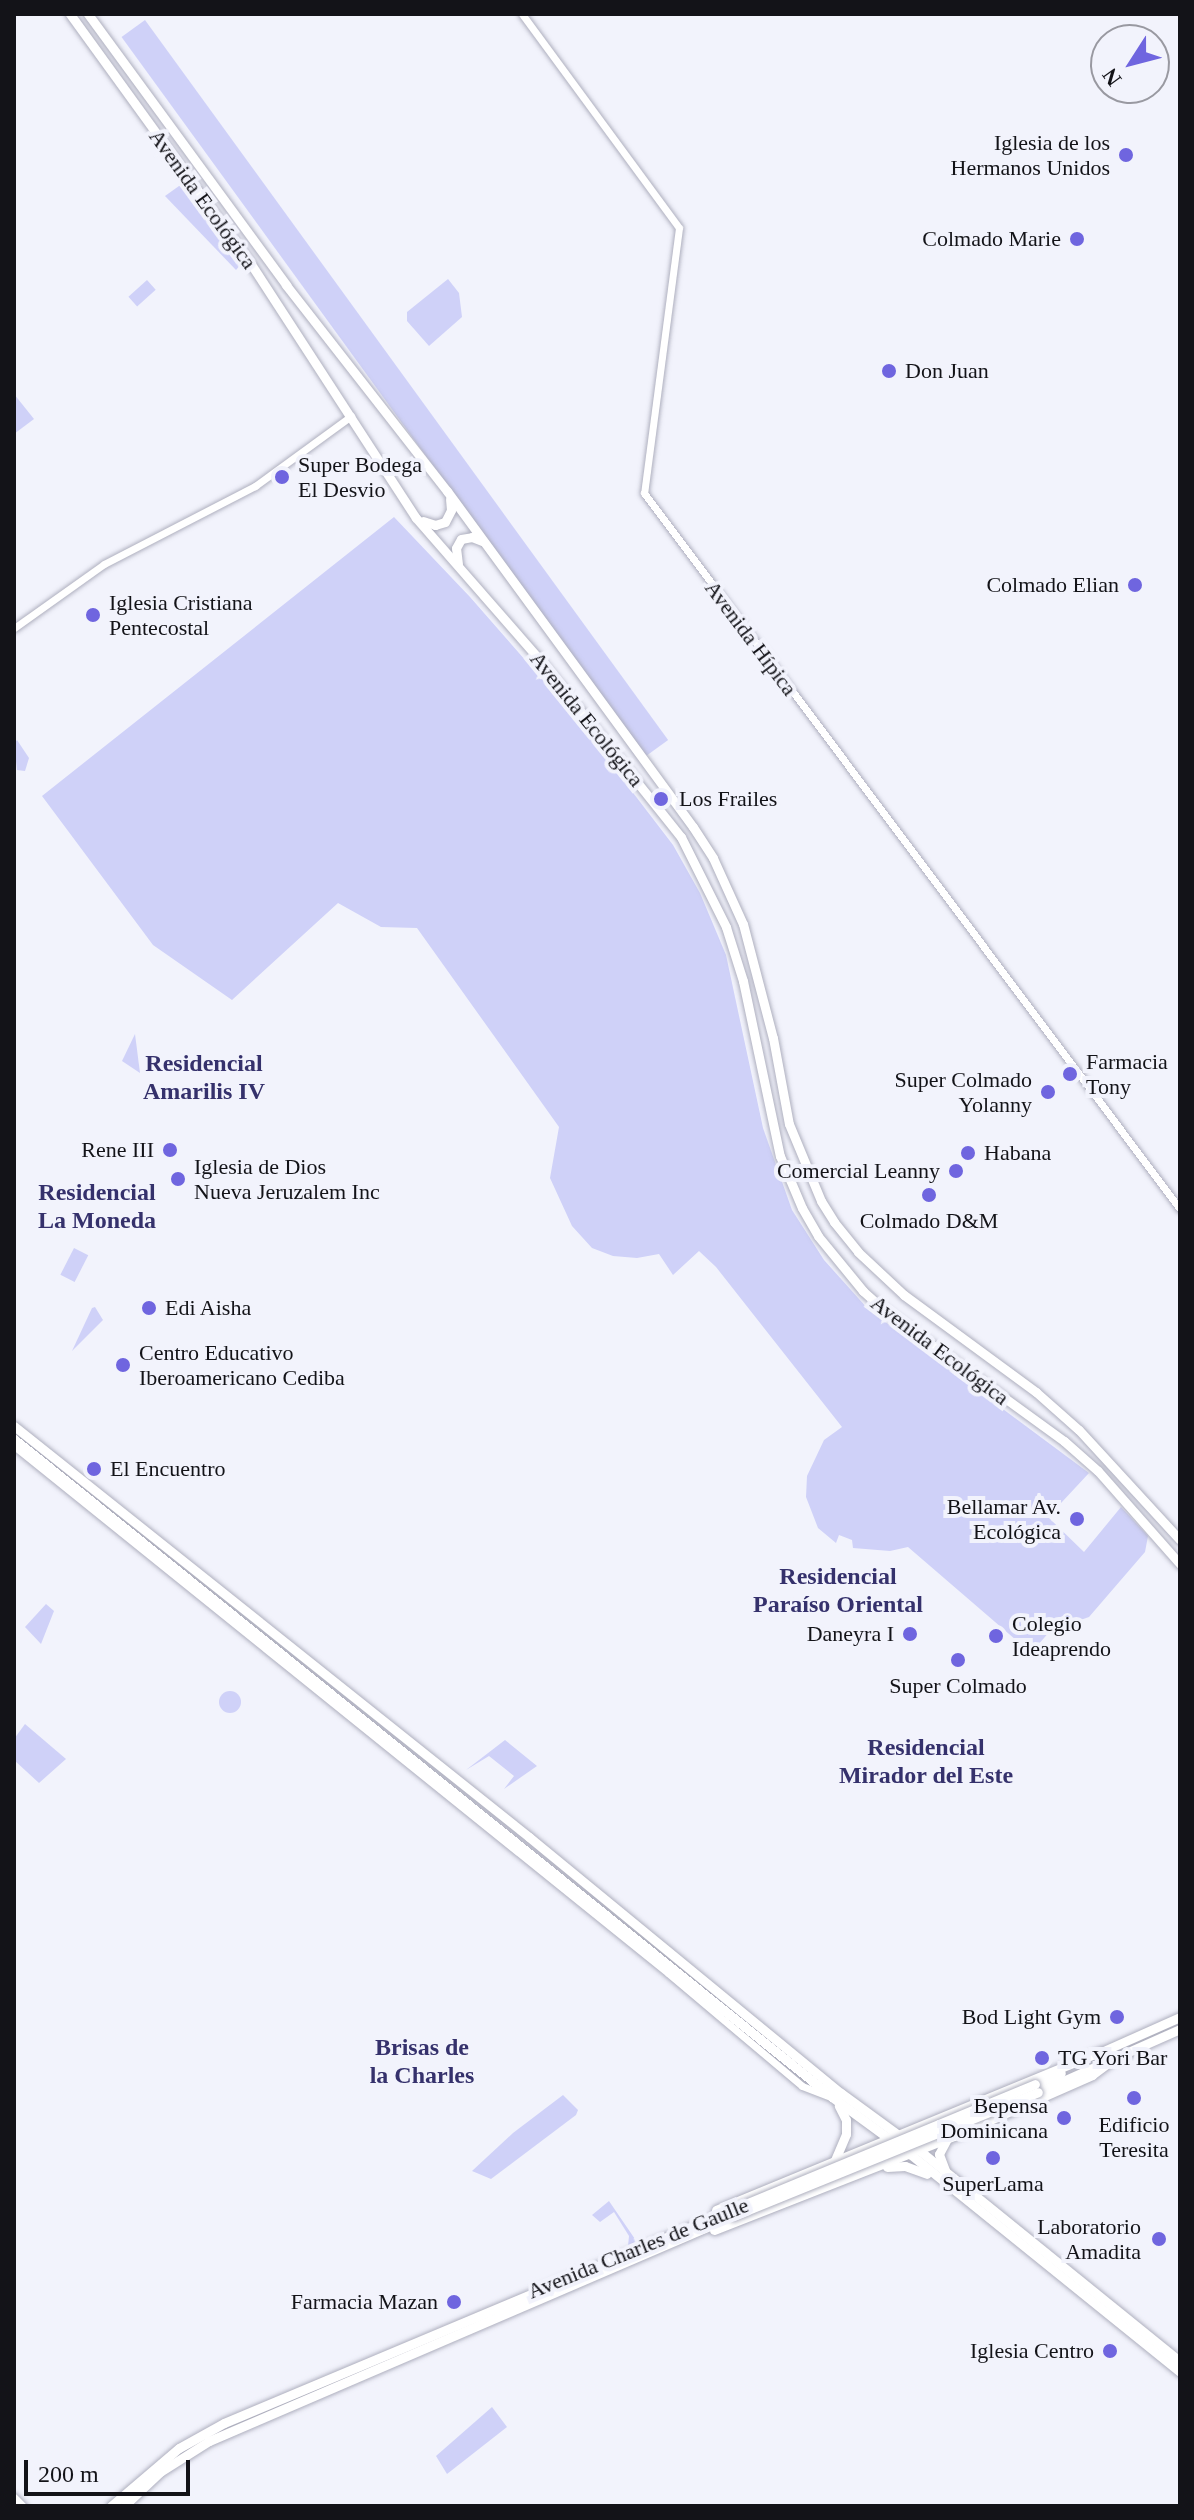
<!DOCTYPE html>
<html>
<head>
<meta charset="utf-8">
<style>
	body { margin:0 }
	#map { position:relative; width:1194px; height:2520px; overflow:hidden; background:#f2f3fc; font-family:"Times New Roman",serif }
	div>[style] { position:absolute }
	.green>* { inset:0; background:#cfd1f8; transform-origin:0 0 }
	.round { border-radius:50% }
	.roads { filter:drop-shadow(0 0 2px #aeafbe) drop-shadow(0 0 2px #aeafbe) }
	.tertiary>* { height:7px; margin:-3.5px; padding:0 3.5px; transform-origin:3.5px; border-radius:3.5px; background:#fff }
	.primary>* { height:9px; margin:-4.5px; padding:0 4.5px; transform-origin:4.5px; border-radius:4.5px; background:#fff }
	.bridges { filter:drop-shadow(0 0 2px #aeafbe) drop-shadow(0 0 2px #aeafbe) }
	.primary-bridge>* { height:9px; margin:-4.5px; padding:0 4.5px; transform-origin:4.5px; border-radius:4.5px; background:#fff }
	.dots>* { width:22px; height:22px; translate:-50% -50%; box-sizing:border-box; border:4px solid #f2f3fc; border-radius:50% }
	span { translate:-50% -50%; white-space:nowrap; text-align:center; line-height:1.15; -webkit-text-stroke:8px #f2f3fc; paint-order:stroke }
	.poi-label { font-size:22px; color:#131318 }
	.right { translate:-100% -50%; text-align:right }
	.left { translate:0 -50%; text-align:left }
	.street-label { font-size:22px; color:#131318 }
	.neighbourhood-label { font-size:24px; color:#35316c; font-weight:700 }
	.frame { position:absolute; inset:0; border:16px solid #131318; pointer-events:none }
	.north { position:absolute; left:1090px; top:24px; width:80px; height:80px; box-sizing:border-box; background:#f2f3fc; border:2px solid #9999a1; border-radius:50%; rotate:234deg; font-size:22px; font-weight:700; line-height:32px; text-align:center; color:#131318 }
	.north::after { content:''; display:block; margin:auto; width:28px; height:36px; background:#6f65df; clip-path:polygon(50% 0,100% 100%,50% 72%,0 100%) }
	.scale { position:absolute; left:24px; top:2460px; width:166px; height:36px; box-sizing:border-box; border:4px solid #131318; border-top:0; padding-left:10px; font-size:24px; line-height:28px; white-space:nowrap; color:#131318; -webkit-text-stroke:6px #f2f3fc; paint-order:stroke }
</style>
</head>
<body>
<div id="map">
	<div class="green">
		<div style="left:145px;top:20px;width:890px;height:29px;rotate:54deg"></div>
		<div style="clip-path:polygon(179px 186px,185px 186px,241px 264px,236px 270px,165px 196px)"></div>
		<div style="clip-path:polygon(448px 279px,459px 293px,462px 317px,429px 346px,407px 321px,407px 312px)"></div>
		<div style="left:147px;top:280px;width:13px;height:25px;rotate:48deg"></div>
		<div style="clip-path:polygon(14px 394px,34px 419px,14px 434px)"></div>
		<div style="clip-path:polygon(394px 517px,470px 597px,575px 717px,673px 845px,700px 893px,726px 955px,763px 1128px,792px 1210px,824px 1260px,868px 1309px,1089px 1473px,1048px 1517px,1084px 1552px,1121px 1507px,1148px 1536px,1145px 1552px,1089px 1617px,1063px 1626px,1057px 1623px,1031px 1653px,908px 1547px,890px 1551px,853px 1548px,852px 1540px,839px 1535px,836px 1543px,818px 1528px,806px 1497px,807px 1476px,824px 1440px,842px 1427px,716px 1267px,699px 1251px,673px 1275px,659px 1254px,637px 1258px,613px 1256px,592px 1248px,572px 1226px,550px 1178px,559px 1127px,417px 928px,381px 927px,338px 903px,232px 1000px,153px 945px,42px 796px)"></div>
		<div style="clip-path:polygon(17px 740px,29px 758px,25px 771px,17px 770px,14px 744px)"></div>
		<div style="clip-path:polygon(135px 1034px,140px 1073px,122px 1061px)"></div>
		<div style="left:74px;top:1248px;width:16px;height:30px;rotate:27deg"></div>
		<div style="clip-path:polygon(95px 1307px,103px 1320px,72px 1351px,92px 1308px)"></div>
		<div style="clip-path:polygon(46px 1604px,54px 1611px,41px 1644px,25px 1627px)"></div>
		<div class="round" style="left:219px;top:1691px;width:22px;height:22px"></div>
		<div style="clip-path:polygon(25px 1724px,66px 1759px,39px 1783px,14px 1760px,14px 1739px)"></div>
		<div style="clip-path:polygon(505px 1740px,537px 1766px,504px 1789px,514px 1776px,489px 1756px,466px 1770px)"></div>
		<div style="clip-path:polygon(563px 2095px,578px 2110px,576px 2115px,491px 2179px,472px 2171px,513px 2133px)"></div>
		<div style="clip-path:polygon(609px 2201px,637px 2242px,628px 2246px,629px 2236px,614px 2212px,600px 2222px,592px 2215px)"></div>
		<div style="clip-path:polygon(492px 2407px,507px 2427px,447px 2474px,436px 2456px)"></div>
	</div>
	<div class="roads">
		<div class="tertiary">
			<div style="left:522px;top:14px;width:265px;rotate:53.7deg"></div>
			<div style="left:679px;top:228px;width:267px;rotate:97.5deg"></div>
			<div style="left:644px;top:493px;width:894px;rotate:53.18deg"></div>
			<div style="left:14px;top:628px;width:110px;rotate:-35.4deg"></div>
			<div style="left:104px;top:564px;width:170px;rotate:-27.3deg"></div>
			<div style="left:255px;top:486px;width:119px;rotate:-36.1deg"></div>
			<div style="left:14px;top:1446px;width:840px;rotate:38.86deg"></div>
			<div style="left:668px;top:1973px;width:175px;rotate:40.1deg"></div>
			<div style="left:802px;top:2086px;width:30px;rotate:21deg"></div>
			<div style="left:14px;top:2497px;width:13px;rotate:45deg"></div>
		</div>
		<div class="primary">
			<div style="left:70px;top:14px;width:305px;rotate:54.1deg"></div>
			<div style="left:249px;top:261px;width:306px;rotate:57deg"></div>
			<div style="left:416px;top:518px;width:186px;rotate:48.9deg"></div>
			<div style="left:538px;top:658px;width:229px;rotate:51.4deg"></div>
			<div style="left:681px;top:837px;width:101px;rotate:63.4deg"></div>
			<div style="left:726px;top:927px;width:57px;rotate:72.5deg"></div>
			<div style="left:743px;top:981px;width:179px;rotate:78.1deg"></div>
			<div style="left:780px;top:1156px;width:56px;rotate:67.1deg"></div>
			<div style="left:802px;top:1208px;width:32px;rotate:60deg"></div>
			<div style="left:818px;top:1236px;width:71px;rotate:50.7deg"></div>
			<div style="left:863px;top:1291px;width:30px;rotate:42deg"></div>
			<div style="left:885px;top:1311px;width:221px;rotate:36deg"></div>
			<div style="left:1064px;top:1441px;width:45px;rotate:41.4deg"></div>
			<div style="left:1098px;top:1471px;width:124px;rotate:48.6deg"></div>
			<div style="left:88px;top:14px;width:336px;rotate:53.8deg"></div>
			<div style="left:286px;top:285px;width:261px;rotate:52deg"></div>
			<div style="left:447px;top:491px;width:416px;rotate:53.8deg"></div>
			<div style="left:693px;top:827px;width:37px;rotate:57deg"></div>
			<div style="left:713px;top:858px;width:72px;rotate:65.6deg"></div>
			<div style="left:743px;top:924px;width:118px;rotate:75.3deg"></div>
			<div style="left:773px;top:1038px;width:87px;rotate:79.5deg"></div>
			<div style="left:789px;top:1124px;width:83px;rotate:67.4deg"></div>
			<div style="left:821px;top:1201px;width:25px;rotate:58deg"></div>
			<div style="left:834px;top:1222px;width:38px;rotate:51deg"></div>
			<div style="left:858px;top:1252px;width:63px;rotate:43.1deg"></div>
			<div style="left:904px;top:1295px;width:164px;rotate:36.3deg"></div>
			<div style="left:1036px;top:1392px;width:57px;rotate:41.5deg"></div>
			<div style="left:1079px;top:1430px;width:149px;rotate:47.4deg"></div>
			<div style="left:423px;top:521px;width:13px;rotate:18deg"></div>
			<div style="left:435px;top:525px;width:10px;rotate:-17deg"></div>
			<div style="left:445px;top:522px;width:13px;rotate:-63deg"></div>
			<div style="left:451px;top:510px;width:11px;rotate:-95deg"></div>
			<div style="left:458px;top:564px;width:16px;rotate:-97deg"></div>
			<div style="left:456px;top:548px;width:10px;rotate:-61deg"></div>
			<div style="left:461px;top:539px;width:11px;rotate:-10deg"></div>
			<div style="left:472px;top:537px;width:11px;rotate:22deg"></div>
			<div style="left:14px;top:1426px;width:659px;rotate:38.59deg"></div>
			<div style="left:529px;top:1837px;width:404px;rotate:39.4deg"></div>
			<div style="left:841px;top:2093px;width:97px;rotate:36.2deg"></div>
			<div style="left:919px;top:2150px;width:336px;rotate:39deg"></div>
			<div style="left:14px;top:1439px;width:1050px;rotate:38.81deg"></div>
			<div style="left:832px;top:2097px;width:97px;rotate:36.2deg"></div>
			<div style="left:910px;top:2154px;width:347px;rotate:38.9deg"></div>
			<div style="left:1099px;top:2053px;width:89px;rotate:-24deg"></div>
			<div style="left:1035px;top:2084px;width:28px;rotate:-23deg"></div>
			<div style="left:1038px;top:2092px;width:155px;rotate:-23.9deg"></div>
			<div style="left:835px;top:2160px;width:28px;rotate:-67deg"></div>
			<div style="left:846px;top:2134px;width:14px;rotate:-90deg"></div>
			<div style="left:846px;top:2120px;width:16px;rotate:-117deg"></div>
			<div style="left:887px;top:2167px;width:18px;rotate:-3deg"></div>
			<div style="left:905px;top:2166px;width:23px;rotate:20deg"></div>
			<div style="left:945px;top:2170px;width:17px;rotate:-111deg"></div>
			<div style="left:939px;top:2154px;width:15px;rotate:-62deg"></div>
			<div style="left:716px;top:2210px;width:417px;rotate:-22.4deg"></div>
			<div style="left:714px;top:2230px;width:258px;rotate:-21.4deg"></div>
			<div style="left:954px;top:2136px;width:151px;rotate:-23.8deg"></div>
			<div style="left:1092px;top:2075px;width:31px;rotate:-37deg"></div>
			<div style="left:111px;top:2506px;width:89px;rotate:-40.5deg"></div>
			<div style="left:179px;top:2448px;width:51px;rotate:-29.1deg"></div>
			<div style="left:224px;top:2423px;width:550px;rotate:-22.79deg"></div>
			<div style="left:124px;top:2506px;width:50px;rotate:-43.4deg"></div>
			<div style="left:160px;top:2472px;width:58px;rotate:-32.3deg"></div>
			<div style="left:209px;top:2441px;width:570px;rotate:-23.24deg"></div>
		</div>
	</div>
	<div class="bridges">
		<div class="primary-bridge">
			<div style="left:731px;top:2210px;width:329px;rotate:-22.5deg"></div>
			<div style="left:733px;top:2216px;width:329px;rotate:-22.1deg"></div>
		</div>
	</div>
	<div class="dots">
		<div style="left:1126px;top:155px;background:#6f65df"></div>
		<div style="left:1077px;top:239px;background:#6f65df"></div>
		<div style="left:889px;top:371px;background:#6f65df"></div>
		<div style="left:282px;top:477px;background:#6f65df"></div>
		<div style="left:1135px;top:585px;background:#6f65df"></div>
		<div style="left:93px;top:615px;background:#6f65df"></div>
		<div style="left:661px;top:799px;background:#6f65df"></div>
		<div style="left:1070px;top:1074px;background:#6f65df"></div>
		<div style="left:1048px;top:1092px;background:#6f65df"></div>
		<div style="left:170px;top:1150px;background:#6f65df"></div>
		<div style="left:968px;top:1153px;background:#6f65df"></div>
		<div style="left:956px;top:1171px;background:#6f65df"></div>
		<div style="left:178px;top:1179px;background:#6f65df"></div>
		<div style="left:929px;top:1195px;background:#6f65df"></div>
		<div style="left:149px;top:1308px;background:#6f65df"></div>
		<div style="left:123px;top:1365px;background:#6f65df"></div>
		<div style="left:94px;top:1469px;background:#6f65df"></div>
		<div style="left:1077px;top:1519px;background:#6f65df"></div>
		<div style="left:910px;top:1634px;background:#6f65df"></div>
		<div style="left:996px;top:1636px;background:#6f65df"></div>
		<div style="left:958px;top:1660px;background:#6f65df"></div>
		<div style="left:1117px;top:2017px;background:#6f65df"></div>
		<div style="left:1042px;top:2058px;background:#6f65df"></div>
		<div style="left:1134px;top:2098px;background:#6f65df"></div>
		<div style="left:1064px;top:2118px;background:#6f65df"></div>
		<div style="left:993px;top:2158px;background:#6f65df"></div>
		<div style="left:1159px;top:2239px;background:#6f65df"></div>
		<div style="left:454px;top:2302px;background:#6f65df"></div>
		<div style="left:1110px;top:2351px;background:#6f65df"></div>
	</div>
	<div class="poi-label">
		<span class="right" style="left:1110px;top:155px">Iglesia de los<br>Hermanos Unidos</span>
		<span class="right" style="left:1061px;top:239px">Colmado Marie</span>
		<span class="left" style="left:905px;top:371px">Don Juan</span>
		<span class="left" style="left:298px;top:477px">Super Bodega<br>El Desvio</span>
		<span class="right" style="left:1119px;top:585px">Colmado Elian</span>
		<span class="left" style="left:109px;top:615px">Iglesia Cristiana<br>Pentecostal</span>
		<span class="left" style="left:679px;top:799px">Los Frailes</span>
		<span class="left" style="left:1086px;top:1074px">Farmacia<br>Tony</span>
		<span class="right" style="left:1032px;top:1092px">Super Colmado<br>Yolanny</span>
		<span class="right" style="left:154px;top:1150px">Rene III</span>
		<span class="left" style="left:984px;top:1153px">Habana</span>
		<span class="left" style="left:194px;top:1179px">Iglesia de Dios<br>Nueva Jeruzalem Inc</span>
		<span class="right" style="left:940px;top:1171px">Comercial Leanny</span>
		<span style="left:929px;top:1221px">Colmado D&amp;M</span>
		<span class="left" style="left:165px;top:1308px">Edi Aisha</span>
		<span class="left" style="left:139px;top:1365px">Centro Educativo<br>Iberoamericano Cediba</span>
		<span class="left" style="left:110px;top:1469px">El Encuentro</span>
		<span class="right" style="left:1061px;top:1519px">Bellamar Av.<br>Ecológica</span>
		<span class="left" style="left:1012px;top:1636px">Colegio<br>Ideaprendo</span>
		<span class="right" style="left:894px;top:1634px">Daneyra I</span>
		<span style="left:958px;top:1686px">Super Colmado</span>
		<span class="right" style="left:1101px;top:2017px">Bod Light Gym</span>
		<span class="left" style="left:1058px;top:2058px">TG Yori Bar</span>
		<span class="right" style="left:1048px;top:2118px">Bepensa<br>Dominicana</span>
		<span style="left:1134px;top:2137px">Edificio<br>Teresita</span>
		<span style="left:993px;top:2184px">SuperLama</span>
		<span class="right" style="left:1141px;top:2239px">Laboratorio<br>Amadita</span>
		<span class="right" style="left:438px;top:2302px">Farmacia Mazan</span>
		<span class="right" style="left:1094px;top:2351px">Iglesia Centro</span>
	</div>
	<div class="street-label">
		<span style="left:203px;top:199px;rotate:54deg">Avenida Ecológica</span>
		<span style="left:751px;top:638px;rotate:53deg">Avenida Hípica</span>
		<span style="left:587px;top:719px;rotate:51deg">Avenida Ecológica</span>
		<span style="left:940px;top:1350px;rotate:37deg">Avenida Ecológica</span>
		<span style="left:638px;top:2248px;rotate:-22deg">Avenida Charles de Gaulle</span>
	</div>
	<div class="neighbourhood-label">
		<span style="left:204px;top:1078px">Residencial<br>Amarilis IV</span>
		<span style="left:97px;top:1207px">Residencial<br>La Moneda</span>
		<span style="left:838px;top:1591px">Residencial<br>Paraíso Oriental</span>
		<span style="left:926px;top:1762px">Residencial<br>Mirador del Este</span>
		<span style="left:422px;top:2062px">Brisas de<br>la Charles</span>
	</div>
	<div class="frame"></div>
	<div class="north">N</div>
	<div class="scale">200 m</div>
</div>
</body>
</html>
